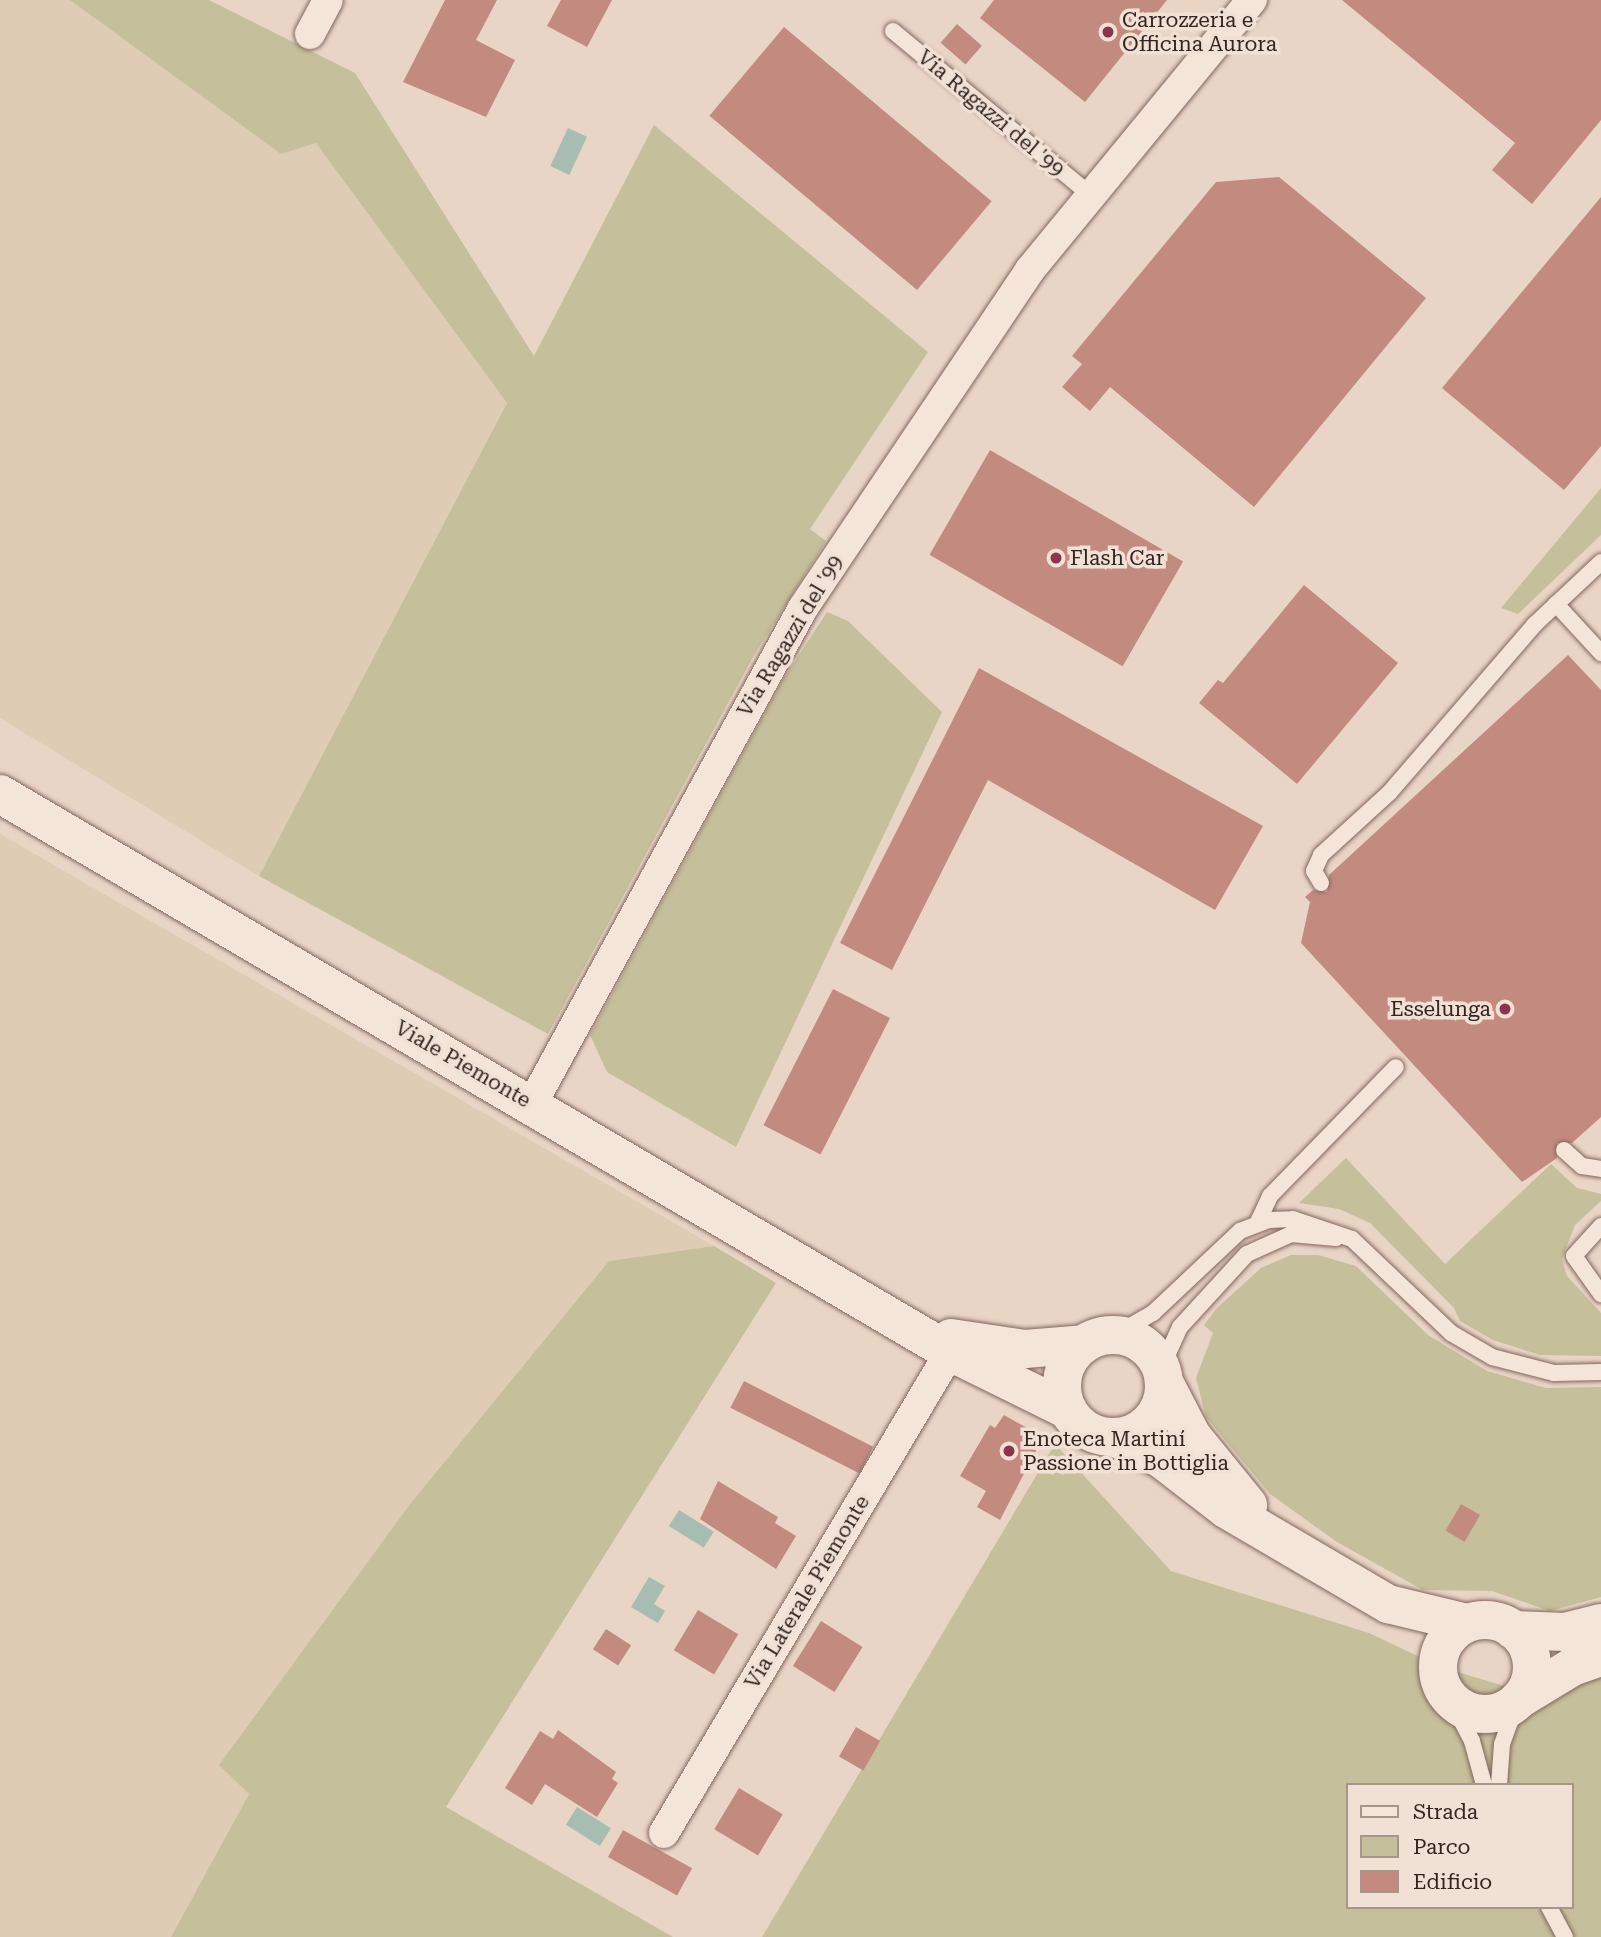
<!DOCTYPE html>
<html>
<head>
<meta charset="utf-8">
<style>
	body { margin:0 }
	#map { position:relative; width:1601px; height:1937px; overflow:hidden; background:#e9d5c6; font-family:"Roboto Serif",serif }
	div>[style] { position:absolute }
	.farmland>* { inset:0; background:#deccb4 }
	.green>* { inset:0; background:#c6bf9b }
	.water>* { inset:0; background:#a7bdb1; transform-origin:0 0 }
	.building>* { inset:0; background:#c38a80; transform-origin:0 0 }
	.roads { filter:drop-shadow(0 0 2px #82675e) drop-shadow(0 0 2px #82675e) }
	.lane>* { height:16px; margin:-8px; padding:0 8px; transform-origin:8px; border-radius:8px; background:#f5e5d8 }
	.street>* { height:30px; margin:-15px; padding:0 15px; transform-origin:15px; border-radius:15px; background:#f5e5d8 }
	.secondary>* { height:38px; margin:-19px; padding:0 19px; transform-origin:19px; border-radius:19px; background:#f5e5d8 }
	.secondary>.ring { margin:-19px; padding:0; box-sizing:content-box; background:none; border:38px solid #f5e5d8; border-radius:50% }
	.dots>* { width:19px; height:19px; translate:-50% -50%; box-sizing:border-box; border:4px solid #f1e1d5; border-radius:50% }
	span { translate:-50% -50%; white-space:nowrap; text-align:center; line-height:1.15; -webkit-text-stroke:7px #f1e1d5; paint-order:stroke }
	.poi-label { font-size:21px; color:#342420 }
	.left { translate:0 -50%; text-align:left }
	.right { translate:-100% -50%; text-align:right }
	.street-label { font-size:21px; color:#342420 }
	.legend { position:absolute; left:1346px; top:1783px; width:228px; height:126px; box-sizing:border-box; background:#f1e1d5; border:2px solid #a5958d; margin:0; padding:9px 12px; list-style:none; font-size:21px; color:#342420 }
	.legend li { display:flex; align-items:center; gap:14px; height:35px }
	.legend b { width:35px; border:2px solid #a5958d }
</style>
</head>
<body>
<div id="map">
	<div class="farmland">
		<div style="clip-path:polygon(0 0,70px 0,281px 154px,316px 143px,507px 403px,259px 876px,0 718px)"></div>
		<div style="clip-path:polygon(0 834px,714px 1246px,609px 1261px,220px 1766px,249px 1794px,171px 1937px,0 1937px)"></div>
	</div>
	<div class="green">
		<div style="clip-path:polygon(70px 0,209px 0,355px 73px,534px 356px,654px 125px,928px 352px,810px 529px,826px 541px,753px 657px,548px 1034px,259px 876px,507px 403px,316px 143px,281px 154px)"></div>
		<div style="clip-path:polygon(1601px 488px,1601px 535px,1518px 614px,1501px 608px)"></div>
		<div style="clip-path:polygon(827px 612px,848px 621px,942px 712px,736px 1147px,607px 1072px,590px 1035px,784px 678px)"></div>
		<div style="clip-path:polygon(1346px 1158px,1445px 1264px,1551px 1164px,1577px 1188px,1601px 1194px,1601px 1201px,1575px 1225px,1562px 1259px,1567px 1276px,1601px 1313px,1601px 1356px,1540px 1355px,1493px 1340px,1460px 1321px,1454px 1308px,1370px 1223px,1339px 1209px,1299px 1203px)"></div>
		<div style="clip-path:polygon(714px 1246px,776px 1283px,446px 1807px,673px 1937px,171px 1937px,249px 1794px,219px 1765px,411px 1503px,609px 1261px)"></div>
		<div style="clip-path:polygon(1291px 1255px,1318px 1255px,1356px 1266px,1428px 1335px,1487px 1371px,1546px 1388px,1601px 1387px,1601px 1597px,1550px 1611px,1492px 1591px,1423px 1590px,1337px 1542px,1270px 1494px,1206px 1417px,1196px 1378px,1213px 1333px,1204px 1325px,1217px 1308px,1261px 1268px)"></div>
		<div style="clip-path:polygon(evenodd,1055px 1444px,1171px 1571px,1369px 1633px,1441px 1667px,1508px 1687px,1601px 1675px,1601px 1937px,762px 1937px,1055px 1444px,1347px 1785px,1571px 1785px,1571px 1907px,1347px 1907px,1347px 1785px)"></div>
	</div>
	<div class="water">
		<div style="left:568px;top:128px;width:21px;height:42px;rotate:25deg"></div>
		<div style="left:679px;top:1510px;width:41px;height:19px;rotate:32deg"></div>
		<div style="clip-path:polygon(649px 1577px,665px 1586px,654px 1604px,665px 1611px,658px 1623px,631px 1607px)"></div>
		<div style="left:577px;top:1807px;width:40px;height:21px;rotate:32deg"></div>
	</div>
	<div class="building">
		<div style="clip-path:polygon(445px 0,497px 0,476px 40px,515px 60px,486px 117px,403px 82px)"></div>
		<div style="clip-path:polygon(561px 0,612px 0,587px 47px,547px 26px)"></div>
		<div style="clip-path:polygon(994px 0,1167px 0,1085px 102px,980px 18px)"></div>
		<div style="clip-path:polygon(1342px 0,1601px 0,1601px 120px,1532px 204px,1492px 170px,1515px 143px)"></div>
		<div style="left:957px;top:24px;width:33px;height:25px;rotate:41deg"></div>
		<div style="left:784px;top:27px;width:271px;height:116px;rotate:40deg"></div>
		<div style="clip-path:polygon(1279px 177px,1426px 298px,1254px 507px,1110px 387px,1090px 411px,1062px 387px,1082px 364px,1072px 356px,1216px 182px)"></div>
		<div style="clip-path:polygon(1601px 197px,1601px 446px,1564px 490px,1442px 388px)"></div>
		<div style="left:990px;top:450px;width:223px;height:121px;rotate:30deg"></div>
		<div style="clip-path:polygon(1304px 585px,1398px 663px,1297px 784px,1199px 703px,1218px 680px,1223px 683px)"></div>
		<div style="clip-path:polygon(1568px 655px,1601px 690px,1601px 1117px,1572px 1143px,1557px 1143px,1557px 1158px,1522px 1182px,1301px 943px,1310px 902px,1305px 897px,1313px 890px,1327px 892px,1329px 875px)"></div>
		<div style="clip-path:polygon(979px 668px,1263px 826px,1215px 910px,988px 780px,892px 970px,840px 943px)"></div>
		<div style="left:833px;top:989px;width:64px;height:153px;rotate:27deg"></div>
		<div style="left:744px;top:1381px;width:145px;height:30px;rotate:27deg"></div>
		<div style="clip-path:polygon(1004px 1415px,1043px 1437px,1000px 1520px,977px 1507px,986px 1491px,960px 1476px,990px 1425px,995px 1428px)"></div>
		<div style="clip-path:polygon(718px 1481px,778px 1517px,775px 1523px,796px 1536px,776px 1569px,700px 1519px)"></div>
		<div style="left:1461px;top:1504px;width:22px;height:31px;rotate:30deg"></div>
		<div style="left:698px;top:1610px;width:47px;height:47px;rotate:31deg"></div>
		<div style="left:821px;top:1621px;width:49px;height:53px;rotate:32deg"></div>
		<div style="left:606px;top:1629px;width:30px;height:24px;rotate:33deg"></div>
		<div style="left:856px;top:1727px;width:28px;height:34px;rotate:30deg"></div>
		<div style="clip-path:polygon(558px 1730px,616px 1772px,612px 1779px,618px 1783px,597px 1817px,545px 1784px,532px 1805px,505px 1788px,540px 1731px,553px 1739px)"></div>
		<div style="left:739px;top:1788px;width:51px;height:48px;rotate:31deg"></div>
		<div style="left:623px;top:1830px;width:79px;height:31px;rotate:29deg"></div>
	</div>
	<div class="roads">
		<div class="lane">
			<div style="left:893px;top:31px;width:255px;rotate:39.7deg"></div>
			<div style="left:1556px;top:604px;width:67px;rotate:47.4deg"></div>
			<div style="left:1321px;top:883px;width:14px;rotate:-120deg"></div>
			<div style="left:1314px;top:871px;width:17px;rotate:-66deg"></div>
			<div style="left:1321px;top:855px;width:93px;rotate:-42.4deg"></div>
			<div style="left:1390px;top:792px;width:221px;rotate:-49.2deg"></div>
			<div style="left:1534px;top:625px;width:92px;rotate:-43.2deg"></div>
			<div style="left:1564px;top:1150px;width:24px;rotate:42deg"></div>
			<div style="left:1582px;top:1166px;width:19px;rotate:9deg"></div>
			<div style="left:1258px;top:1222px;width:29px;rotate:-65deg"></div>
			<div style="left:1270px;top:1196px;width:180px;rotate:-45.7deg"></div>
			<div style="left:1601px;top:1226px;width:40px;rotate:132deg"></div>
			<div style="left:1574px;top:1256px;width:47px;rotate:54.6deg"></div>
			<div style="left:1115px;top:1335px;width:44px;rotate:-30.1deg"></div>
			<div style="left:1153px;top:1313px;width:120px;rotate:-43.3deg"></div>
			<div style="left:1240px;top:1231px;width:30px;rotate:-21deg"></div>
			<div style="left:1268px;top:1220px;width:25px;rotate:-2deg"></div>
			<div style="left:1293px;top:1219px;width:62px;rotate:18.7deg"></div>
			<div style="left:1352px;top:1239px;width:137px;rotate:43.5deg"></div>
			<div style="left:1451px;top:1333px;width:48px;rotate:30.3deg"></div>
			<div style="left:1492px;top:1357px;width:64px;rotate:14.5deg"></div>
			<div style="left:1554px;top:1373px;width:47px;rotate:-1.2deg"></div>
			<div style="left:1161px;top:1369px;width:46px;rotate:-65.7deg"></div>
			<div style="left:1180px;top:1327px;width:99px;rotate:-47.5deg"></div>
			<div style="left:1247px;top:1254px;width:48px;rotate:-24.4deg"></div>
			<div style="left:1291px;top:1234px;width:45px;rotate:5.1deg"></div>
			<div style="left:1449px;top:1697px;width:50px;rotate:62.4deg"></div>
			<div style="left:1472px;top:1741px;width:46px;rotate:74.7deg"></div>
			<div style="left:1499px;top:1785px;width:41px;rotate:-85.8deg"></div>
			<div style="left:1502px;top:1744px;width:47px;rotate:-70deg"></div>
			<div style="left:1549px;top:1907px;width:34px;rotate:62deg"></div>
		</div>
		<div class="street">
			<div style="left:310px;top:34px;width:38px;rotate:-62deg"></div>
			<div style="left:532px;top:1104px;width:565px;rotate:-61.35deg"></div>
			<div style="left:803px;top:608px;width:407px;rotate:-56.1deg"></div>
			<div style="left:1030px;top:270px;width:350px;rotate:-50.6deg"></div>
			<div style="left:664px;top:1833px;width:560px;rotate:-59.26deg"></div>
		</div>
		<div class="secondary">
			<div style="left:0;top:794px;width:1102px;rotate:30.43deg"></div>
			<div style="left:950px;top:1352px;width:131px;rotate:26.2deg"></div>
			<div class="ring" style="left:1062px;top:1335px;width:64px;height:64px"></div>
			<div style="left:951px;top:1338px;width:75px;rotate:8.5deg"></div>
			<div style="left:1025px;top:1349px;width:59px;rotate:-4.8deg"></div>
			<div style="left:1164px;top:1382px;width:61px;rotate:62.6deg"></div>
			<div style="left:1192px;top:1436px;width:89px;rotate:50.9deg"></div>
			<div style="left:1113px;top:1437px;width:51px;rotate:24.1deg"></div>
			<div style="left:1160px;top:1458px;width:83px;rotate:37.7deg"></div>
			<div style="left:1226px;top:1509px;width:188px;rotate:30.4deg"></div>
			<div style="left:1388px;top:1604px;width:81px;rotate:13.5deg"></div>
			<div class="ring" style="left:1438px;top:1620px;width:56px;height:56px"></div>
			<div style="left:1513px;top:1630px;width:52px;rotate:2.2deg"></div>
			<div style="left:1565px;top:1632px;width:37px;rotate:-14deg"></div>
			<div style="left:1518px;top:1700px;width:63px;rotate:-31.4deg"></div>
			<div style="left:1572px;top:1667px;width:31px;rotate:-19deg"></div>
		</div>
	</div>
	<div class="dots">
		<div style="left:1108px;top:32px;background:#8a354c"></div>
		<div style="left:1056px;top:558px;background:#8a354c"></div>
		<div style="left:1505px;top:1009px;background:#8a354c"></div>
		<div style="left:1009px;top:1451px;background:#8a354c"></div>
	</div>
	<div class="poi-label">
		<span class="left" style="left:1122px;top:32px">Carrozzeria e<br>Officina Aurora</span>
		<span class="left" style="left:1070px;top:558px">Flash Car</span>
		<span class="right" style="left:1491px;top:1009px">Esselunga</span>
		<span class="left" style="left:1023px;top:1451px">Enoteca Martiní<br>Passione in Bottiglia</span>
	</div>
	<div class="street-label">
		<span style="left:991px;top:113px;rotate:40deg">Via Ragazzi del '99</span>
		<span style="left:790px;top:636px;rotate:-59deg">Via Ragazzi del '99</span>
		<span style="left:463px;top:1064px;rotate:30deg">Viale Piemonte</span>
		<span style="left:807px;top:1592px;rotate:-59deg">Via Laterale Piemonte</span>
	</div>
	<ul class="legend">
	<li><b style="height:9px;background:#f5e5d8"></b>Strada</li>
	<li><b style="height:19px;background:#c6bf9b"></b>Parco</li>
	<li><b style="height:19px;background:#c38a80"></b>Edificio</li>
	</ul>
</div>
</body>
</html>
